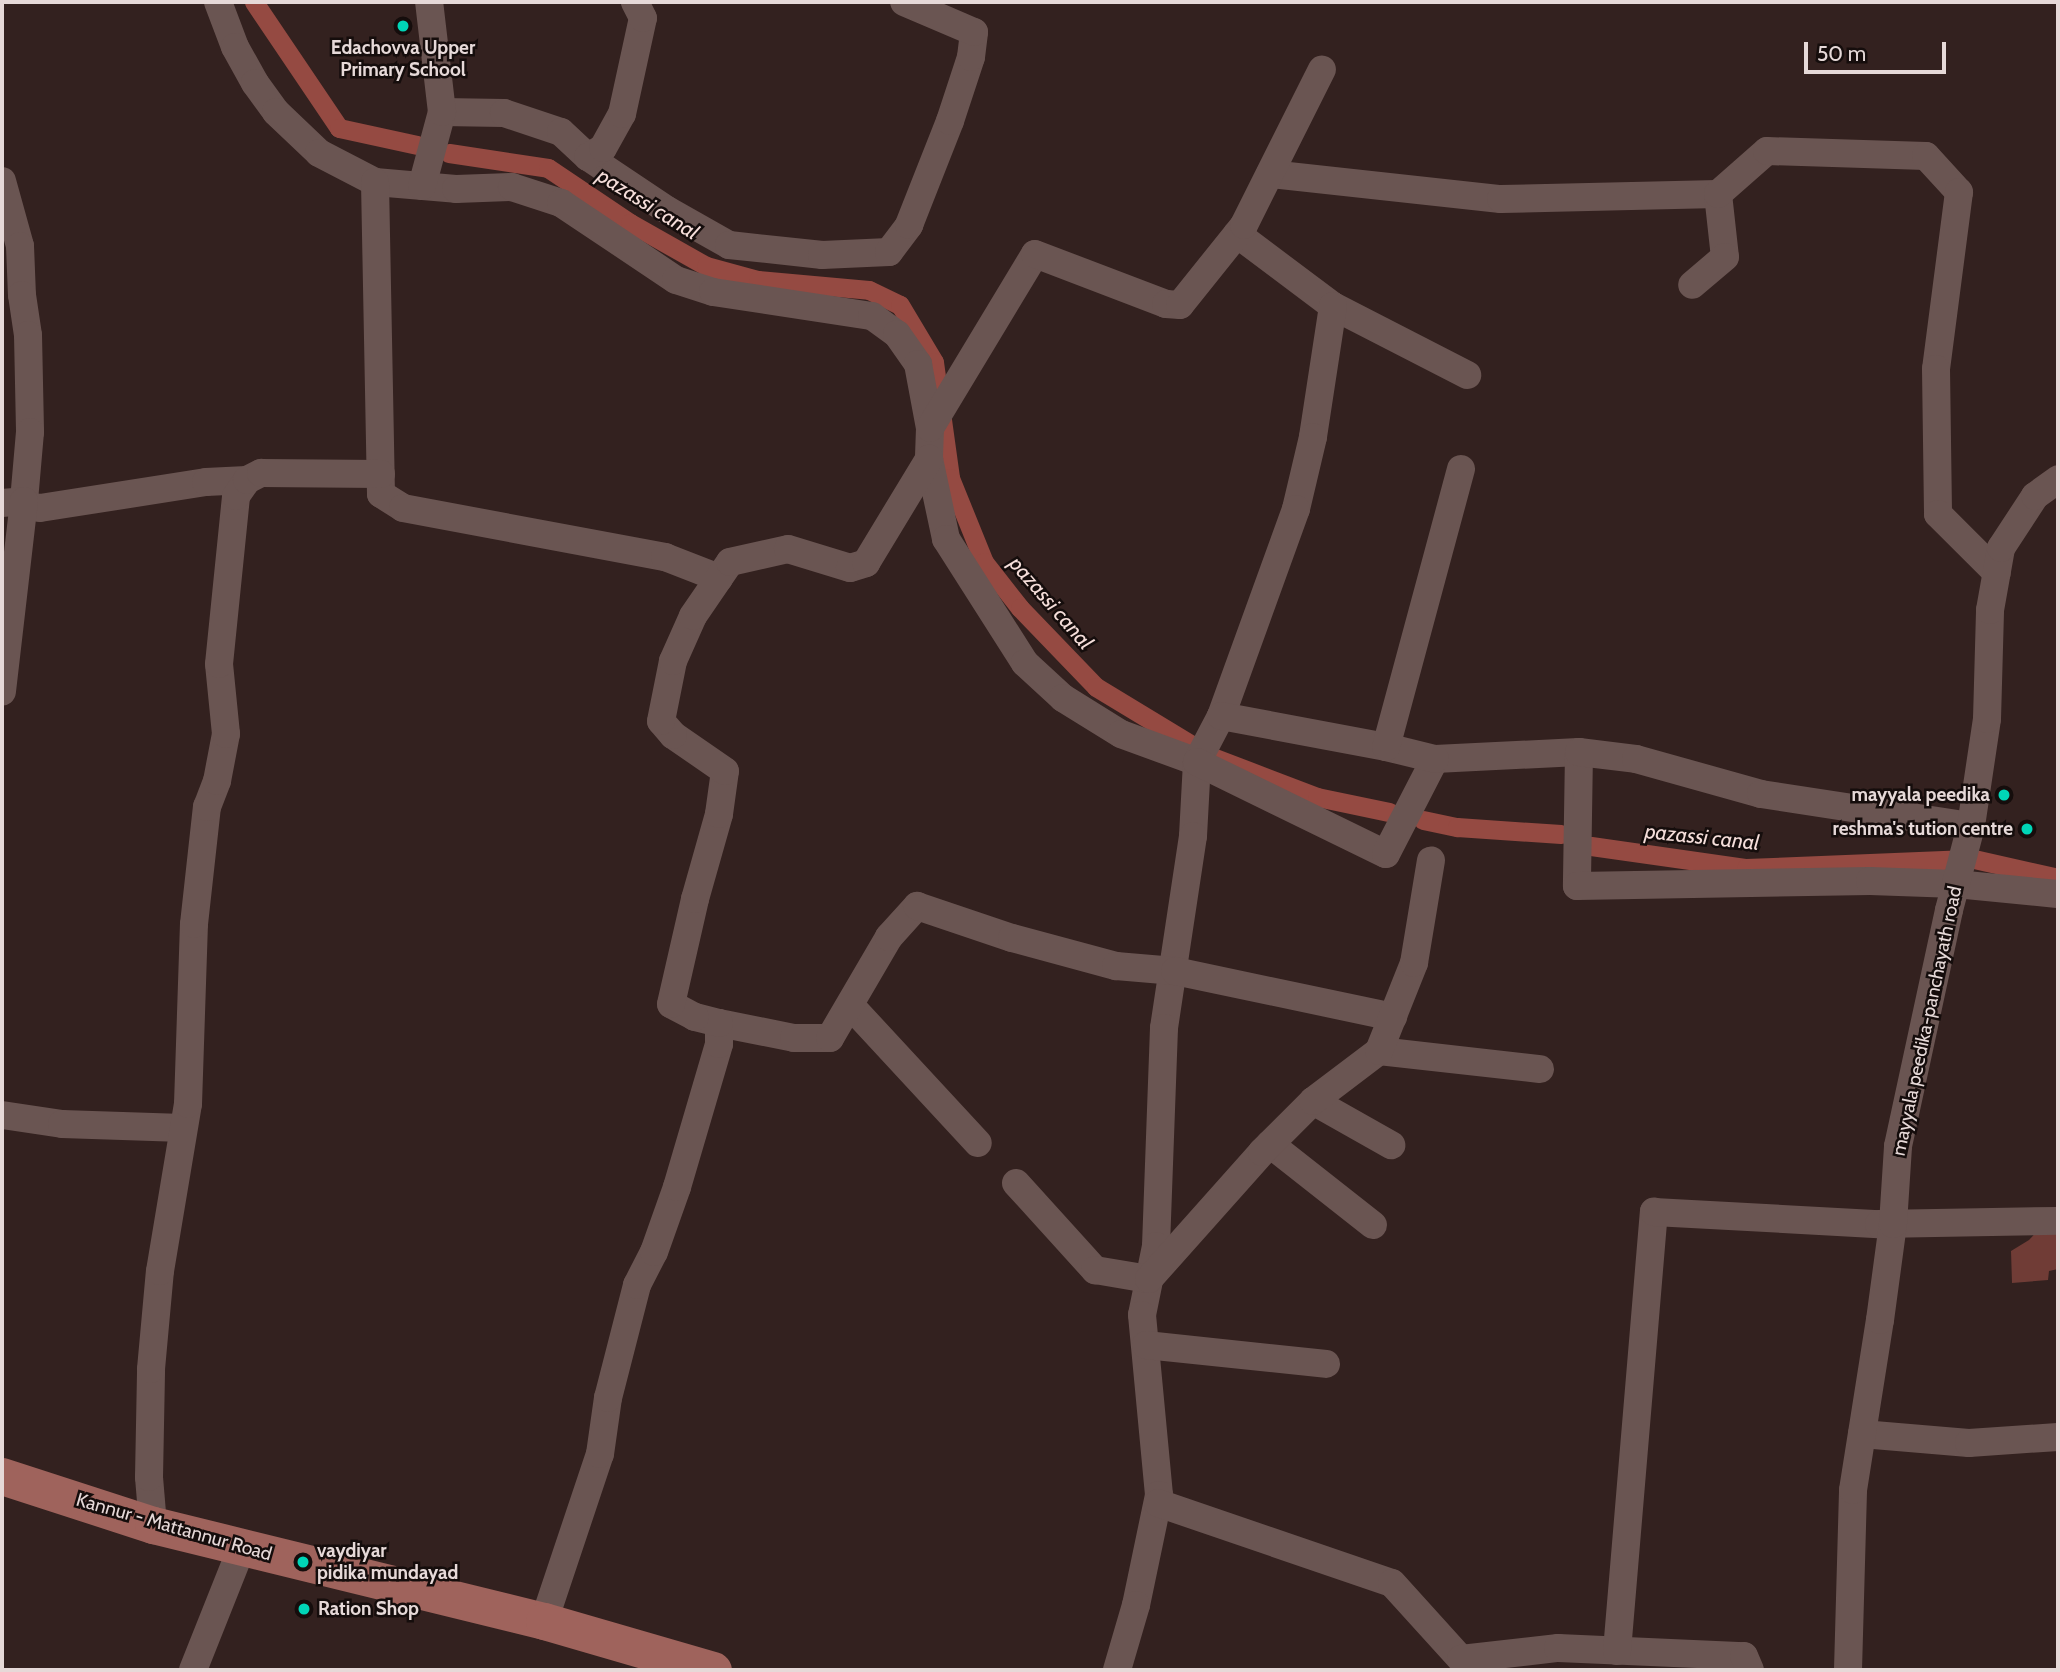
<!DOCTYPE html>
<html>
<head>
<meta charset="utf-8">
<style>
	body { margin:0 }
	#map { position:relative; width:2060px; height:1672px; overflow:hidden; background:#33211f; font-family:Cabin,sans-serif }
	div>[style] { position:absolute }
	.green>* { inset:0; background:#703c36 }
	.canal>* { height:19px; margin:-9.5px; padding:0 9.5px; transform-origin:9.5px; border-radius:9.5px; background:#954a42 }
	.minor>* { height:28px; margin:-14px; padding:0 14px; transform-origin:14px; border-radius:14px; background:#6a5552 }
	.major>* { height:37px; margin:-18.5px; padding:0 18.5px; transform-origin:18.5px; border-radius:18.5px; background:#9f635c }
	.dots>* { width:19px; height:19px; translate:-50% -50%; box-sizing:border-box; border:4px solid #150d0c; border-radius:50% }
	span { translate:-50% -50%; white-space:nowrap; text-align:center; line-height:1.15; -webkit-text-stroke:5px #150d0c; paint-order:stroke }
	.poi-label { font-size:19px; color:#e6d9d8; font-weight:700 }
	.right { translate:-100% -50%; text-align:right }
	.left { translate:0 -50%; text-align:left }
	.street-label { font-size:19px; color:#e6d9d8 }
	.water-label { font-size:21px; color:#f5deda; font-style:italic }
	.frame { position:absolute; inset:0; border:4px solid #e6d9d8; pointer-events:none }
	.scale { position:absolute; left:1804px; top:42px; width:142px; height:32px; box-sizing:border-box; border:4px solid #e6d9d8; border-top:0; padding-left:9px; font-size:21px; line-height:24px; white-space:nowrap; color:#e6d9d8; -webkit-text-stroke:5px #150d0c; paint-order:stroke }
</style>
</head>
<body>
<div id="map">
	<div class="green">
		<div style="clip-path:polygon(2046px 1222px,2058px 1227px,2058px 1269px,2049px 1271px,2048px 1280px,2012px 1283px,2011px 1251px,2029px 1240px)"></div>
	</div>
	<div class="canal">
		<div style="left:254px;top:2px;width:152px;rotate:56deg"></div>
		<div style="left:339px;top:128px;width:80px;rotate:12.3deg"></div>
		<div style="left:449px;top:153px;width:100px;rotate:8.6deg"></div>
		<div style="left:548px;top:168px;width:99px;rotate:33.9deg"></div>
		<div style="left:630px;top:223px;width:87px;rotate:29.5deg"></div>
		<div style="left:706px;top:266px;width:54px;rotate:15.1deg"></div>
		<div style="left:758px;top:280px;width:111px;rotate:5.1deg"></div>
		<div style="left:869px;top:290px;width:34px;rotate:26deg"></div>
		<div style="left:900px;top:305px;width:66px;rotate:59.2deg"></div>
		<div style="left:934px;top:362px;width:117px;rotate:82.1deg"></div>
		<div style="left:950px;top:478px;width:91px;rotate:68deg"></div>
		<div style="left:984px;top:562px;width:58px;rotate:52deg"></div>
		<div style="left:1020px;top:608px;width:110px;rotate:46.1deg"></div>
		<div style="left:1096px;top:687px;width:133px;rotate:31.2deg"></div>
		<div style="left:1210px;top:756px;width:115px;rotate:21deg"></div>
		<div style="left:1317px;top:797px;width:74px;rotate:11.8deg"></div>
		<div style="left:1423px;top:820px;width:35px;rotate:12deg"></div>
		<div style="left:1457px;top:827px;width:104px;rotate:3.9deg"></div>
		<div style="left:1591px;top:846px;width:157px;rotate:8.1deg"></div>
		<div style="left:1746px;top:868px;width:228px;rotate:-2.3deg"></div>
		<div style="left:1974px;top:859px;width:86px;rotate:12.7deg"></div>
	</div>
	<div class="minor">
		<div style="left:218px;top:2px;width:48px;rotate:69.3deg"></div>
		<div style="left:235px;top:47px;width:41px;rotate:60.9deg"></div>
		<div style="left:255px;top:83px;width:36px;rotate:54deg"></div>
		<div style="left:276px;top:112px;width:59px;rotate:43.6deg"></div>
		<div style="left:319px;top:153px;width:63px;rotate:27.4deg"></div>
		<div style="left:375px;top:182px;width:81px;rotate:4.9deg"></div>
		<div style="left:456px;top:189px;width:56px;rotate:-2deg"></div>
		<div style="left:512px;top:187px;width:52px;rotate:18.1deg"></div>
		<div style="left:561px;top:203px;width:138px;rotate:33.8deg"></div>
		<div style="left:676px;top:280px;width:39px;rotate:18deg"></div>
		<div style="left:713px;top:292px;width:161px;rotate:8.6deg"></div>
		<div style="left:872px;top:316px;width:31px;rotate:36deg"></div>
		<div style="left:897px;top:334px;width:37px;rotate:55deg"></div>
		<div style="left:918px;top:364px;width:65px;rotate:79.4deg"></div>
		<div style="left:930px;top:428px;width:31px;rotate:92deg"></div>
		<div style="left:929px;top:459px;width:82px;rotate:78deg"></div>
		<div style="left:946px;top:539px;width:147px;rotate:57.5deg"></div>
		<div style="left:1025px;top:663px;width:52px;rotate:42.6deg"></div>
		<div style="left:1063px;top:698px;width:68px;rotate:31.8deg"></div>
		<div style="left:1121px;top:734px;width:81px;rotate:20.2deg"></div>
		<div style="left:1197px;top:762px;width:74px;rotate:93.1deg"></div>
		<div style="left:1193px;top:836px;width:194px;rotate:98.6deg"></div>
		<div style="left:1164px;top:1028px;width:218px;rotate:92.1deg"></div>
		<div style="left:1156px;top:1246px;width:70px;rotate:101.5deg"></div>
		<div style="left:1142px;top:1315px;width:181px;rotate:84.6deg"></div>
		<div style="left:1159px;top:1495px;width:112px;rotate:101.8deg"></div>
		<div style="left:1136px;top:1605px;width:68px;rotate:106.3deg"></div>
		<div style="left:442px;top:112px;width:62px;rotate:0.9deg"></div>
		<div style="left:504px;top:113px;width:60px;rotate:18.4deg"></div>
		<div style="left:561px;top:132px;width:37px;rotate:43deg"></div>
		<div style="left:588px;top:157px;width:95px;rotate:33.9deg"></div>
		<div style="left:667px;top:210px;width:71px;rotate:29.4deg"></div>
		<div style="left:729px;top:245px;width:94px;rotate:6.1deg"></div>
		<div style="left:822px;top:255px;width:67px;rotate:-2.6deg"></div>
		<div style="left:889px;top:252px;width:34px;rotate:-53deg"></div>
		<div style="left:909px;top:225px;width:112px;rotate:-68.5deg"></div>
		<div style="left:950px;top:121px;width:67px;rotate:-71.8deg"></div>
		<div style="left:971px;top:57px;width:25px;rotate:-83deg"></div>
		<div style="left:974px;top:32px;width:76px;rotate:-156.8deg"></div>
		<div style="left:588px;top:157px;width:17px;rotate:-31deg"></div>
		<div style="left:603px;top:148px;width:39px;rotate:-61deg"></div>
		<div style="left:622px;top:114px;width:98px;rotate:-77.7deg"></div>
		<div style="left:643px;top:18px;width:18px;rotate:-117deg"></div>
		<div style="left:1270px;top:174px;width:232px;rotate:6.2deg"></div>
		<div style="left:1501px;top:199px;width:217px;rotate:-1.3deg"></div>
		<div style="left:1718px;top:194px;width:63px;rotate:83.7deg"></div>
		<div style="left:1725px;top:257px;width:43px;rotate:139.7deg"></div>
		<div style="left:2px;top:181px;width:67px;rotate:74.5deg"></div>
		<div style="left:20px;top:246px;width:49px;rotate:87.7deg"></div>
		<div style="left:22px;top:295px;width:40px;rotate:81.5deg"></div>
		<div style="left:28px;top:335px;width:97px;rotate:88.8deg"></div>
		<div style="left:30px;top:432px;width:69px;rotate:95deg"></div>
		<div style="left:24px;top:501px;width:10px;rotate:37deg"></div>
		<div style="left:32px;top:507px;width:8px;rotate:7deg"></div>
		<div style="left:40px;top:508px;width:168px;rotate:-8.9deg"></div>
		<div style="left:206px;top:482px;width:41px;rotate:-2.8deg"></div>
		<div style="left:375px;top:182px;width:312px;rotate:88.9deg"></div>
		<div style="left:381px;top:494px;width:26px;rotate:32deg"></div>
		<div style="left:403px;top:508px;width:267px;rotate:10.6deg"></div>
		<div style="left:665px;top:557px;width:58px;rotate:21.3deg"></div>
		<div style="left:422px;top:186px;width:77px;rotate:-74.9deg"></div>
		<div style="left:442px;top:112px;width:111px;rotate:-96.7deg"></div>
		<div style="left:1718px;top:194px;width:65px;rotate:-41.3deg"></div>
		<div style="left:1767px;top:151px;width:159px;rotate:1.8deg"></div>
		<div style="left:1926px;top:156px;width:49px;rotate:47.5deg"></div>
		<div style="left:1959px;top:192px;width:178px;rotate:97.4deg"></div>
		<div style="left:1936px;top:369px;width:145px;rotate:89.2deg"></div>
		<div style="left:1938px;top:514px;width:83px;rotate:45deg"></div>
		<div style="left:1237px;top:234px;width:120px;rotate:36.9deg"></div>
		<div style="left:1333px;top:306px;width:151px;rotate:27.2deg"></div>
		<div style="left:1333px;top:306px;width:133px;rotate:98.7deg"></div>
		<div style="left:1313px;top:437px;width:74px;rotate:103.3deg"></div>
		<div style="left:1296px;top:509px;width:220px;rotate:109.9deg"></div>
		<div style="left:1221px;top:716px;width:52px;rotate:117.6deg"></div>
		<div style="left:1197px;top:762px;width:210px;rotate:26deg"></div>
		<div style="left:1386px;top:854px;width:107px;rotate:-62.7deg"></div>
		<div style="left:1435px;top:759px;width:144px;rotate:-2.8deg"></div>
		<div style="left:1579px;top:752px;width:134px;rotate:90.9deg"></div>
		<div style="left:1577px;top:886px;width:293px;rotate:-1deg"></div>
		<div style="left:1870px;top:881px;width:86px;rotate:2deg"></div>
		<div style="left:1956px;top:884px;width:102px;rotate:5.6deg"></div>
		<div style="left:930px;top:428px;width:203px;rotate:-58.9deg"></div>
		<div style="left:1035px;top:254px;width:140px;rotate:20.9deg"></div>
		<div style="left:1166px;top:304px;width:14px;rotate:4deg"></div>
		<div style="left:1180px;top:305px;width:102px;rotate:-51.3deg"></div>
		<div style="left:1244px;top:225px;width:174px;rotate:-63.4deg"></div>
		<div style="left:2px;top:503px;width:22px;rotate:-5deg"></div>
		<div style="left:24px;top:501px;width:192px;rotate:96.6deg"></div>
		<div style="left:1221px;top:716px;width:168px;rotate:10.6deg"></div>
		<div style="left:1579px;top:752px;width:57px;rotate:7deg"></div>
		<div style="left:1636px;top:759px;width:130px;rotate:15.6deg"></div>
		<div style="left:1761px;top:794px;width:212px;rotate:8.7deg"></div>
		<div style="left:1435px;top:759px;width:50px;rotate:-166.2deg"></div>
		<div style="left:1386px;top:747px;width:288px;rotate:-74.9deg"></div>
		<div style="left:850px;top:1005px;width:188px;rotate:47.2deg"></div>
		<div style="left:719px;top:1023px;width:76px;rotate:11.3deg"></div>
		<div style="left:794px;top:1038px;width:36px"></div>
		<div style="left:830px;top:1038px;width:117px;rotate:-59.7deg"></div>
		<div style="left:889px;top:937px;width:42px;rotate:-47.9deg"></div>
		<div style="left:917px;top:906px;width:100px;rotate:18.6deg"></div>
		<div style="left:1012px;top:938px;width:108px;rotate:15.1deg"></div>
		<div style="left:1116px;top:966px;width:59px;rotate:4.8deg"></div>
		<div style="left:1175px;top:971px;width:223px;rotate:11.9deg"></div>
		<div style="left:1379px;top:1051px;width:162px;rotate:6.4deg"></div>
		<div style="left:1313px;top:1101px;width:90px;rotate:29.4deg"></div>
		<div style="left:2px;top:1115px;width:61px;rotate:8.5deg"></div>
		<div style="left:62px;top:1124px;width:121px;rotate:1.9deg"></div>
		<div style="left:1270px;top:1144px;width:131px;rotate:38.2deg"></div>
		<div style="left:1016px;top:1183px;width:118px;rotate:47.8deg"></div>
		<div style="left:1095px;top:1270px;width:55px;rotate:9.5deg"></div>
		<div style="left:1149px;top:1279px;width:170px;rotate:-48.3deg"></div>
		<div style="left:1262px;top:1152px;width:72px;rotate:-45deg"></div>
		<div style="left:1313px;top:1101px;width:83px;rotate:-37.1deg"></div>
		<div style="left:1379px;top:1051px;width:95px;rotate:-68.3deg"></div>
		<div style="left:1414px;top:963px;width:104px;rotate:-80.6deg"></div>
		<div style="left:1146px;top:1345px;width:181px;rotate:6deg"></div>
		<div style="left:1862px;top:1434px;width:107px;rotate:4.8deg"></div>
		<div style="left:1969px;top:1443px;width:89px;rotate:-3.9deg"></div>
		<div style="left:1158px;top:1503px;width:247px;rotate:18.9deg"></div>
		<div style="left:1392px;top:1583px;width:103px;rotate:47.8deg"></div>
		<div style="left:1461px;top:1659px;width:98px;rotate:-6.5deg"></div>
		<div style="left:1558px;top:1648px;width:186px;rotate:2.5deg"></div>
		<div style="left:1744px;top:1656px;width:15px;rotate:67deg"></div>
		<div style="left:153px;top:1525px;width:48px;rotate:-94.8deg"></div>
		<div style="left:149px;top:1477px;width:108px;rotate:-88.9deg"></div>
		<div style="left:151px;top:1369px;width:98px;rotate:-84.8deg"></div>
		<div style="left:160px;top:1271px;width:169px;rotate:-80.5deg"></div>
		<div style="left:188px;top:1104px;width:180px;rotate:-88.1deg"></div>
		<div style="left:194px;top:924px;width:118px;rotate:-83.7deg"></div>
		<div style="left:207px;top:807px;width:28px;rotate:-69deg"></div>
		<div style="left:217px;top:781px;width:48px;rotate:-79.2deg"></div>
		<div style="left:226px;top:734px;width:70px;rotate:-95.7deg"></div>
		<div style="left:219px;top:664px;width:169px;rotate:-84.2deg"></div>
		<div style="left:236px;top:496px;width:19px;rotate:-55deg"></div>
		<div style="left:247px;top:480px;width:16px;rotate:-27deg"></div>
		<div style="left:261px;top:473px;width:120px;rotate:0.5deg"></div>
		<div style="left:544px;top:1621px;width:176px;rotate:-71.5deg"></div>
		<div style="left:600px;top:1454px;width:57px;rotate:-81.9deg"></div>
		<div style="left:608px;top:1398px;width:117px;rotate:-75.6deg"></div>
		<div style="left:637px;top:1285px;width:37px;rotate:-63deg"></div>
		<div style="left:654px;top:1252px;width:69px;rotate:-70.5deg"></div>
		<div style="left:677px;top:1187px;width:149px;rotate:-73.6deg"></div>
		<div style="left:719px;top:1044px;width:21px;rotate:-90deg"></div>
		<div style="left:719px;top:1023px;width:25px;rotate:-166deg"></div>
		<div style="left:695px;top:1017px;width:27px;rotate:-152deg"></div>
		<div style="left:671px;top:1004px;width:108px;rotate:-77.1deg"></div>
		<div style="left:695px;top:899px;width:88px;rotate:-74.2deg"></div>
		<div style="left:719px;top:814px;width:43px;rotate:-82.1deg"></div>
		<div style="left:725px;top:771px;width:63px;rotate:-145.3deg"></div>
		<div style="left:673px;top:735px;width:18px;rotate:-131deg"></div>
		<div style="left:661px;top:721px;width:61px;rotate:-78.7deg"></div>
		<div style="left:673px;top:661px;width:49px;rotate:-66deg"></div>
		<div style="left:693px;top:616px;width:65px;rotate:-55.6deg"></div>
		<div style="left:730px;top:562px;width:59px;rotate:-12.6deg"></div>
		<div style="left:788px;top:549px;width:65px;rotate:17deg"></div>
		<div style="left:850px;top:568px;width:17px;rotate:-17deg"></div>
		<div style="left:866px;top:563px;width:122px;rotate:-58.8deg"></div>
		<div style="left:1617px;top:1651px;width:441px;rotate:-85.2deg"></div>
		<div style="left:1654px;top:1212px;width:225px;rotate:3.1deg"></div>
		<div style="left:1879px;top:1224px;width:179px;rotate:-1deg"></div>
		<div style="left:193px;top:1670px;width:132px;rotate:-68.3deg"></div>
		<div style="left:1848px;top:1670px;width:180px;rotate:-88.4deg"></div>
		<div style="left:1853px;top:1490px;width:172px;rotate:-81deg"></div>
		<div style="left:1880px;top:1320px;width:97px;rotate:-82.3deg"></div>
		<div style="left:1893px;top:1224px;width:78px;rotate:-86.3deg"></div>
		<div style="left:1898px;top:1146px;width:241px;rotate:-77.8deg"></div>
		<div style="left:1949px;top:910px;width:87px;rotate:-75.3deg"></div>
		<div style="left:1971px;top:826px;width:108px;rotate:-81.5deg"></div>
		<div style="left:1987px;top:719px;width:109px;rotate:-88.4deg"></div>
		<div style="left:1990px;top:610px;width:63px;rotate:-79.9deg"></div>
		<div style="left:2001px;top:548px;width:62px;rotate:-56.8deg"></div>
		<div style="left:2035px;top:496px;width:29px;rotate:-36deg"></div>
	</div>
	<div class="major">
		<div style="left:2px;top:1476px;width:159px;rotate:18deg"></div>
		<div style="left:153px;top:1525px;width:403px;rotate:13.8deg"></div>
		<div style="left:544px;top:1621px;width:176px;rotate:16.2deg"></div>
	</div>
	<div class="dots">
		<div style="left:403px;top:26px;background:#00d5b7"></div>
		<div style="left:2004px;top:795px;background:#00d5b7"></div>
		<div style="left:2027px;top:829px;background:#00d5b7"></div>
		<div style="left:303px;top:1562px;background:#00d5b7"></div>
		<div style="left:304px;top:1609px;background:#00d5b7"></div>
	</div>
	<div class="poi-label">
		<span style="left:403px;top:59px">Edachovva Upper<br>Primary School</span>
		<span class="right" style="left:1990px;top:795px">mayyala peedika</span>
		<span class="right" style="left:2013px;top:829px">reshma's tution centre</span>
		<span class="left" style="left:317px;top:1562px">vaydiyar<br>pidika mundayad</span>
		<span class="left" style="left:318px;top:1609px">Ration Shop</span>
	</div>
	<div class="street-label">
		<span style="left:1927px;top:1021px;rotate:-78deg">mayyala peedika-panchayath road</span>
		<span style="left:174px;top:1527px;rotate:16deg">Kannur - Mattannur Road</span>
	</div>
	<div class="water-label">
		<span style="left:648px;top:204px;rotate:32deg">pazassi canal</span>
		<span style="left:1051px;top:603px;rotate:49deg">pazassi canal</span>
		<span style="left:1702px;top:837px;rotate:6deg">pazassi canal</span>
	</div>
	<div class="frame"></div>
	<div class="scale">50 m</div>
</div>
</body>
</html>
